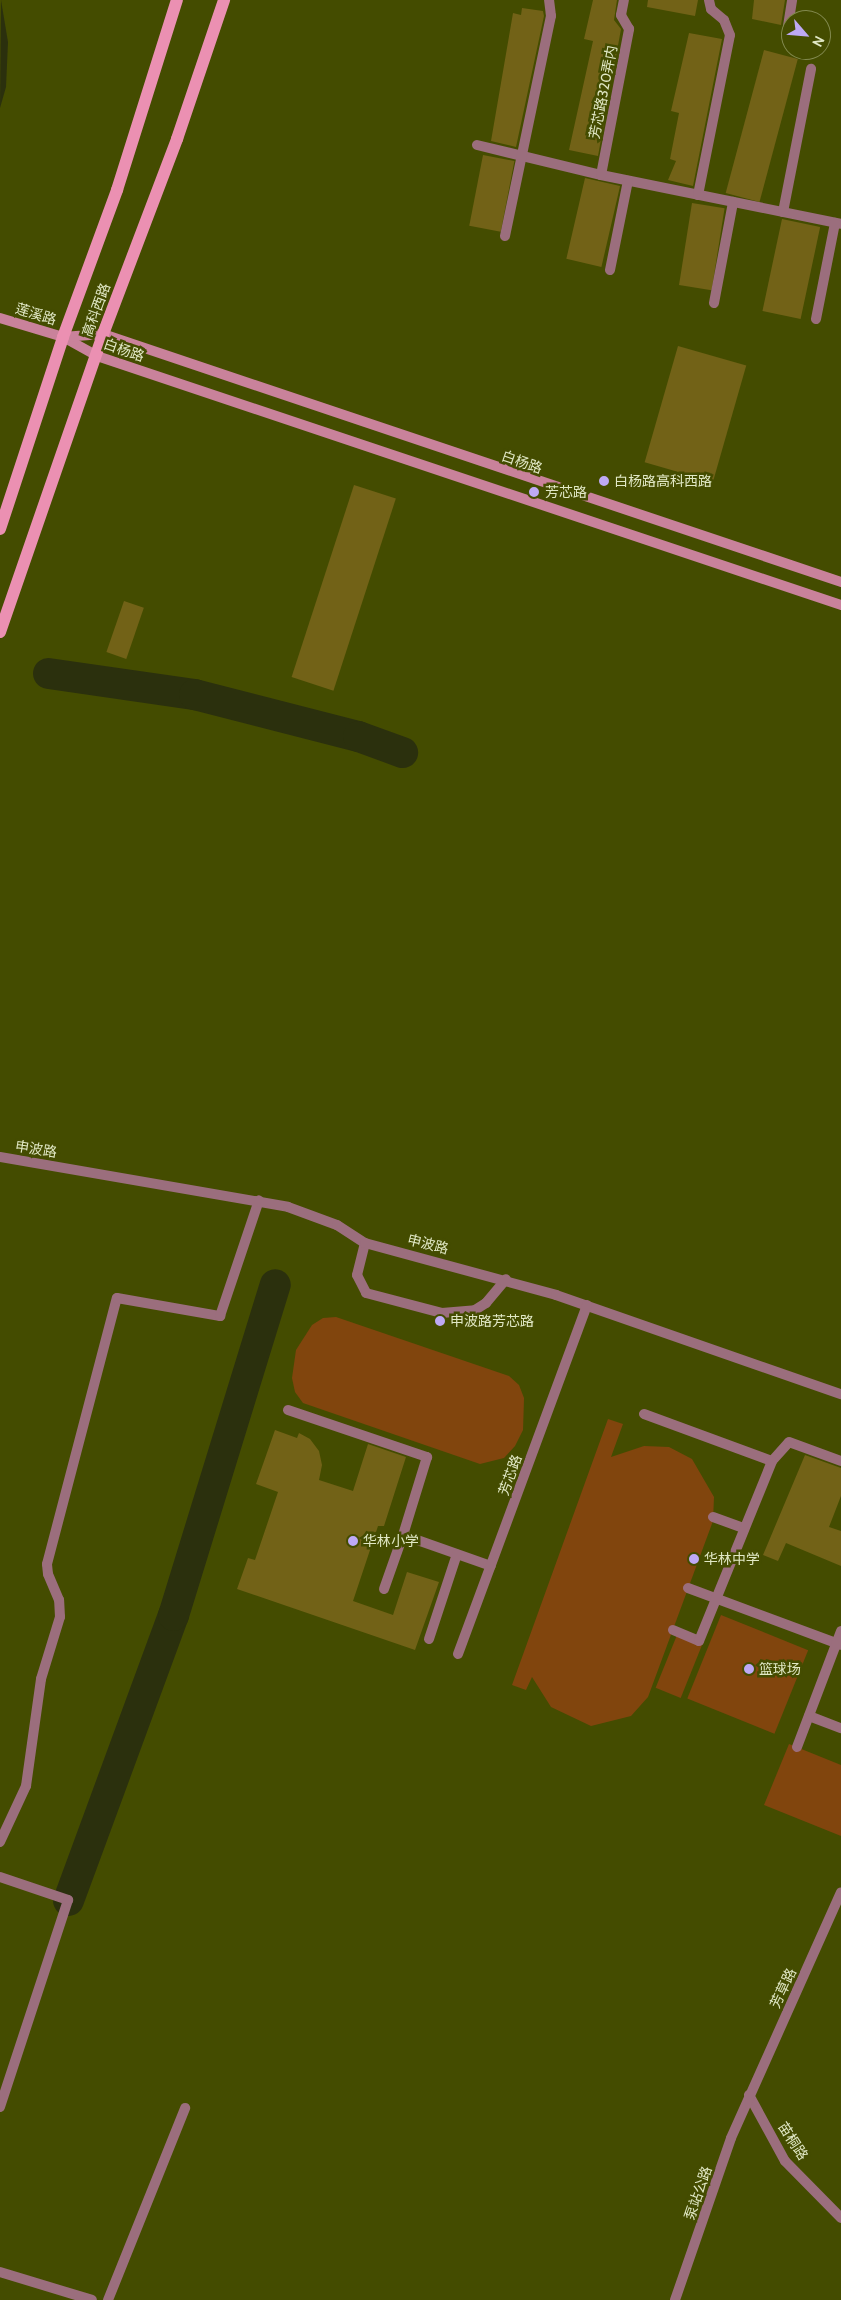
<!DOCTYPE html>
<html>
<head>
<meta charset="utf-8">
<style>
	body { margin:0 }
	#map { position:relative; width:841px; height:2300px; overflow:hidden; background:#444c00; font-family:Cabin,"Noto Sans SC",sans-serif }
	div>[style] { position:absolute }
	.green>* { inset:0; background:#81450d; transform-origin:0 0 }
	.water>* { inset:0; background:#2b300d }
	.river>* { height:31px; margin:-15.5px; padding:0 15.5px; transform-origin:15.5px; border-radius:15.5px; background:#2b300d }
	.building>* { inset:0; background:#726217; transform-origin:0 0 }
	.lane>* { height:10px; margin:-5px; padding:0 5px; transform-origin:5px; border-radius:5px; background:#9b6e7d }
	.street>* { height:10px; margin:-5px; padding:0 5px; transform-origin:5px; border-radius:5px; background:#9b6e7d }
	.secondary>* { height:10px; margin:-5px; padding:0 5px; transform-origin:5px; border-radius:5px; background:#c9829b }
	.primary>* { height:12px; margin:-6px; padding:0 6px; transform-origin:6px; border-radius:6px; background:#eb90b2 }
	.dots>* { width:14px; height:14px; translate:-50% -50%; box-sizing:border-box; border:2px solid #444c00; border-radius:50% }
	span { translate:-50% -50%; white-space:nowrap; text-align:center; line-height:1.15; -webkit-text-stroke:5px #444c00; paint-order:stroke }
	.street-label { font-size:14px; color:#e1e8c5 }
	.poi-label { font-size:14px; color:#e1e8c5 }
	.left { translate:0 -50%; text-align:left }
	.north { position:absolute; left:781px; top:10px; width:50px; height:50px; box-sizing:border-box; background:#444c00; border:1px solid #838a4f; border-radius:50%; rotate:117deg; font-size:14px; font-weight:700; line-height:20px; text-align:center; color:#e1e8c5 }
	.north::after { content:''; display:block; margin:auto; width:18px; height:22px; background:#bea9f5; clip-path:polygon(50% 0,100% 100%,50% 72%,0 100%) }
</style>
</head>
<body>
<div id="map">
	<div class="green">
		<div style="clip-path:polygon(336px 1317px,509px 1376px,519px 1385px,524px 1398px,523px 1430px,515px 1446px,504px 1458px,480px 1464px,303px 1403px,295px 1392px,292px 1378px,296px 1350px,312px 1325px,323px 1318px)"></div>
		<div style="clip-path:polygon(608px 1419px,623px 1424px,611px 1457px,644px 1446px,669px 1447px,692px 1459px,714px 1497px,713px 1521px,648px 1697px,631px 1716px,591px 1726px,551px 1707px,532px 1677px,526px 1690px,512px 1685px)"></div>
		<div style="left:721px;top:1615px;width:94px;height:90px;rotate:22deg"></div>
		<div style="left:677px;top:1635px;width:27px;height:57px;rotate:22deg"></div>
		<div style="clip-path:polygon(789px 1744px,841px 1765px,841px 1836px,764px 1805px)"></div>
	</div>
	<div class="water">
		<div style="clip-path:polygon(1px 0,8px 42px,6px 87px,0 108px)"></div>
	</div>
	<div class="river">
		<div style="left:48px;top:673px;width:148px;rotate:8.2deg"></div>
		<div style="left:194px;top:694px;width:169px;rotate:14.4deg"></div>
		<div style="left:358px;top:736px;width:47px;rotate:20deg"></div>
		<div style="left:68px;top:1900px;width:304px;rotate:-69.8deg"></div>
		<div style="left:173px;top:1615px;width:346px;rotate:-72.9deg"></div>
	</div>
	<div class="building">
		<div style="clip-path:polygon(593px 0,617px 0,614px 20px,621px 29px,598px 156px,569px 150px,593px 41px,584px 39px)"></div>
		<div style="clip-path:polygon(648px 0,698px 0,695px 16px,647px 7px)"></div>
		<div style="clip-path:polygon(754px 0,785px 0,781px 25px,752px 19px)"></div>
		<div style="clip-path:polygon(522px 8px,543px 11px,544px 16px,516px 147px,491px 141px,513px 13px,521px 15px)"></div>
		<div style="clip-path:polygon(689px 33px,722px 39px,693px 186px,668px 180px,676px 161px,670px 159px,679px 113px,671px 111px)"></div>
		<div style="left:764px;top:50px;width:35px;height:148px;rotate:15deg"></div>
		<div style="left:483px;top:155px;width:32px;height:72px;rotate:11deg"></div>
		<div style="left:585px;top:178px;width:36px;height:83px;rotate:13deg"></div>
		<div style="left:692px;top:203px;width:33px;height:83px;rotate:9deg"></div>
		<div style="left:782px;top:219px;width:39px;height:94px;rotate:12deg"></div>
		<div style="left:678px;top:346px;width:71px;height:121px;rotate:16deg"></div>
		<div style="left:354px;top:485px;width:44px;height:202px;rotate:18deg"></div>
		<div style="left:124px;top:601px;width:21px;height:54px;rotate:19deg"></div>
		<div style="clip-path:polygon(275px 1430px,297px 1438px,299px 1433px,310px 1439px,319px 1451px,322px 1465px,319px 1480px,353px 1491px,368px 1444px,406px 1457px,384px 1526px,378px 1526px,353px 1601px,393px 1615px,407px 1572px,439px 1582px,415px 1650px,237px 1589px,248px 1558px,255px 1560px,278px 1492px,256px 1484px)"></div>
		<div style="clip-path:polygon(805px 1455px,841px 1468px,841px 1496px,829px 1527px,841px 1531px,841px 1566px,786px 1543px,778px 1561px,763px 1555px)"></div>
	</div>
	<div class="lane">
		<div style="left:788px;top:26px;width:26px;rotate:-81deg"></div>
		<div style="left:477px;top:145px;width:128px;rotate:13.6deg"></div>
		<div style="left:601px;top:175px;width:245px;rotate:11.5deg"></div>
		<div style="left:601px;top:175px;width:149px;rotate:-79.1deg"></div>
		<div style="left:629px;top:29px;width:16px;rotate:-120deg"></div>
		<div style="left:621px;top:15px;width:15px;rotate:-79deg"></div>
		<div style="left:698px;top:195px;width:163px;rotate:-78.7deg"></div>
		<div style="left:730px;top:35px;width:16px;rotate:-112deg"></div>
		<div style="left:724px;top:20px;width:17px;rotate:-140deg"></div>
		<div style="left:711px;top:9px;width:9px;rotate:-103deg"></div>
		<div style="left:783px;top:212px;width:146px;rotate:-78.9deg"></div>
		<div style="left:505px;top:236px;width:225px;rotate:-78.2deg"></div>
		<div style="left:551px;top:16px;width:16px;rotate:-97deg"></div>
		<div style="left:610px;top:270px;width:91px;rotate:-78.6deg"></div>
		<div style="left:714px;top:303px;width:103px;rotate:-79.3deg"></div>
		<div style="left:816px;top:319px;width:98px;rotate:-78.8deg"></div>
		<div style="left:365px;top:1243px;width:33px;rotate:104deg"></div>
		<div style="left:357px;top:1275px;width:20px;rotate:63deg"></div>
		<div style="left:366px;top:1293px;width:79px;rotate:14.7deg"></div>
		<div style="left:442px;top:1313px;width:33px;rotate:-5deg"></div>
		<div style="left:475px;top:1310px;width:13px;rotate:-32deg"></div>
		<div style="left:486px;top:1303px;width:31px;rotate:-50deg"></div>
		<div style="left:288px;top:1410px;width:147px;rotate:18.7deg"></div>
		<div style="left:427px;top:1457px;width:82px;rotate:107.1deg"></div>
		<div style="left:644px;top:1414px;width:136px;rotate:20.2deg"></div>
		<div style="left:772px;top:1461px;width:25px;rotate:-48deg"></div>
		<div style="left:789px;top:1442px;width:55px;rotate:20.1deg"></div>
		<div style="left:713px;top:1517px;width:33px;rotate:20deg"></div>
		<div style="left:688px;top:1588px;width:163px;rotate:20.4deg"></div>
		<div style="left:384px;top:1589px;width:57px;rotate:-70.6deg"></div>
		<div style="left:403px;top:1535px;width:93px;rotate:19.4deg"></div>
		<div style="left:673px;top:1630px;width:28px;rotate:23deg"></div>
		<div style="left:699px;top:1641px;width:194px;rotate:-67.9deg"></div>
		<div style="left:429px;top:1639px;width:89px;rotate:-71.8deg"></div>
		<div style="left:809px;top:1716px;width:34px;rotate:21deg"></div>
		<div style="left:797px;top:1747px;width:124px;rotate:-69.2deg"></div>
		<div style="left:0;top:1842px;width:62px;rotate:-65.1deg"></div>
		<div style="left:26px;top:1786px;width:108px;rotate:-82deg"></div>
		<div style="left:41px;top:1679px;width:65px;rotate:-73deg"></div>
		<div style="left:60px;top:1617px;width:17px;rotate:-93deg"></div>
		<div style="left:59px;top:1600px;width:28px;rotate:-113deg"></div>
		<div style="left:48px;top:1574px;width:10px;rotate:-96deg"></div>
		<div style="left:47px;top:1564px;width:275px;rotate:-75.3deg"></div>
		<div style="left:117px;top:1298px;width:105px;rotate:9.9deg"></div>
		<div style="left:220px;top:1316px;width:122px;rotate:-71.4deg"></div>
		<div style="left:108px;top:2300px;width:207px;rotate:-68.1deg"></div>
	</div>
	<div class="street">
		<div style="left:0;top:1157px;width:292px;rotate:9.8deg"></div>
		<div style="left:288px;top:1207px;width:52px;rotate:20.2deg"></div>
		<div style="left:337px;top:1225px;width:33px;rotate:33deg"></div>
		<div style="left:365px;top:1243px;width:198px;rotate:15.2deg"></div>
		<div style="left:556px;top:1295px;width:302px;rotate:19.2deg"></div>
		<div style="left:458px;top:1654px;width:372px;rotate:-69.7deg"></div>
		<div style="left:0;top:1877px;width:72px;rotate:18.7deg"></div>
		<div style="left:68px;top:1900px;width:218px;rotate:108.2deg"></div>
		<div style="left:749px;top:2095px;width:75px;rotate:61.4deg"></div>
		<div style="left:785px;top:2161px;width:80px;rotate:45.5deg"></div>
		<div style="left:0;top:2272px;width:96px;rotate:16.9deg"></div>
		<div style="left:675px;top:2300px;width:171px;rotate:-70.9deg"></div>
		<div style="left:731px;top:2138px;width:269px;rotate:-65.9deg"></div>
	</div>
	<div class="secondary">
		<div style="left:0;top:318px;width:66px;rotate:16.8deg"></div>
		<div style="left:63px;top:337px;width:39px;rotate:29deg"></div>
		<div style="left:97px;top:356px;width:785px;rotate:18.5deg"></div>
		<div style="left:63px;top:337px;width:40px;rotate:-4.3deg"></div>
		<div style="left:103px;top:334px;width:779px;rotate:18.57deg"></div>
	</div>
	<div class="primary">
		<div style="left:0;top:529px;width:202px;rotate:-71.8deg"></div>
		<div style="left:63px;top:337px;width:157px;rotate:-69.8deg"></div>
		<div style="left:117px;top:190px;width:199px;rotate:-72.5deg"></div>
		<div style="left:0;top:632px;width:315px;rotate:-70.9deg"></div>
		<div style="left:103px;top:334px;width:209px;rotate:-69.2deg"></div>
		<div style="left:177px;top:139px;width:147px;rotate:-71.3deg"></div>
	</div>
	<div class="dots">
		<div style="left:604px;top:481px;background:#bea9f5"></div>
		<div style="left:534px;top:492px;background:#bea9f5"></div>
		<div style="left:440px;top:1321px;background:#bea9f5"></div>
		<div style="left:353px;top:1541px;background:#bea9f5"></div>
		<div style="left:694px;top:1559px;background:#bea9f5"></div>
		<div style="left:749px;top:1669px;background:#bea9f5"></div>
	</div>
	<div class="street-label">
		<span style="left:603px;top:92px;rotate:-79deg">芳芯路320弄内</span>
		<span style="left:96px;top:310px;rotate:-70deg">高科西路</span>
		<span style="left:36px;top:314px;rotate:17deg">莲溪路</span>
		<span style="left:124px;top:350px;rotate:19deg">白杨路</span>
		<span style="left:522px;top:462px;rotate:19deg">白杨路</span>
		<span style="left:36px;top:1149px;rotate:9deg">申波路</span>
		<span style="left:428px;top:1244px;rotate:14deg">申波路</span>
		<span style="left:510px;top:1475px;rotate:-70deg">芳芯路</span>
		<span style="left:783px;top:1988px;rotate:-65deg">芳草路</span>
		<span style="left:793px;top:2141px;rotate:57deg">苗桐路</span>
		<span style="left:698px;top:2193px;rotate:-71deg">泵站公路</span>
	</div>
	<div class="poi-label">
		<span class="left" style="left:614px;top:481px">白杨路高科西路</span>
		<span class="left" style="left:545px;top:492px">芳芯路</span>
		<span class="left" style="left:450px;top:1321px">申波路芳芯路</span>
		<span class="left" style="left:363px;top:1541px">华林小学</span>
		<span class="left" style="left:704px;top:1559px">华林中学</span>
		<span class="left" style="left:759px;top:1669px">篮球场</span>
	</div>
	<div class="north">N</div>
</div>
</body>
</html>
